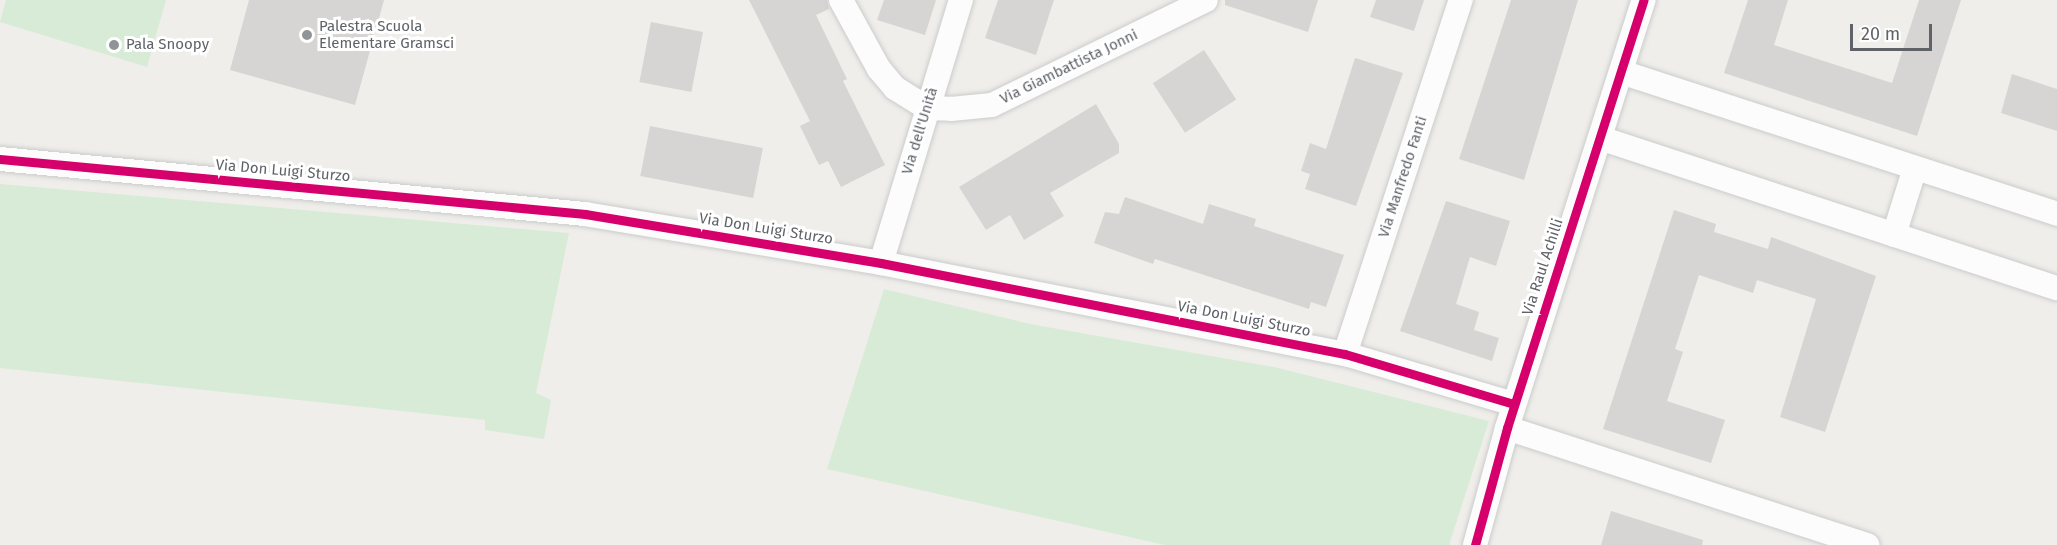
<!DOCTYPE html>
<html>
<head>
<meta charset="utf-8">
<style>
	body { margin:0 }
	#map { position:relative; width:2057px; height:545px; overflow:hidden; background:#efeeea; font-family:"Fira Sans",sans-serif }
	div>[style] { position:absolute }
	.green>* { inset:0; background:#d8ebd6 }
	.building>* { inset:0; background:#d6d5d3; transform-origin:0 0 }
	.roads { filter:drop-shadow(0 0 2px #cbcccc) drop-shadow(0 0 2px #cbcccc) }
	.minor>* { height:24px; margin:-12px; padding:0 12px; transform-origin:12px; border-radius:12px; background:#fdfcfc }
	.cycleway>* { height:9px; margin:-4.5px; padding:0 4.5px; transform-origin:4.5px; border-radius:4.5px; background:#d6006c }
	.dots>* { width:16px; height:16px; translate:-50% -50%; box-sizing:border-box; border:3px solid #fff; border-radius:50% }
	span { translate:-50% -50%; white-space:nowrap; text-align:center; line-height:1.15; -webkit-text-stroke:6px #fff; paint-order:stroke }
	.poi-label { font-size:15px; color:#5f6368 }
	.left { translate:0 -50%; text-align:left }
	.street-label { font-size:15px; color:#5f6368 }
	.scale { position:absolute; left:1850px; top:24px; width:82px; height:27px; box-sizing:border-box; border:3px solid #5f6368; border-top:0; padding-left:8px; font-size:18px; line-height:21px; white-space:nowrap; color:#5f6368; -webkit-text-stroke:4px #fff; paint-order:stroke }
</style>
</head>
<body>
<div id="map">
	<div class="green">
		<div style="clip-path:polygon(6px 0,166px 0,147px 67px,0 22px)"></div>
		<div style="clip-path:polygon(0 184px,569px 233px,536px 393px,551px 400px,544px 439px,485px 430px,485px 420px,0 368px)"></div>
		<div style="clip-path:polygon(884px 289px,1030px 324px,1274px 367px,1489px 421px,1449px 545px,1165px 545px,827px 469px)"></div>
	</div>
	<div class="building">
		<div style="clip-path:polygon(249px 0,384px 0,355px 105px,230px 70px)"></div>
		<div style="clip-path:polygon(749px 0,827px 0,829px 9px,816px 15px,847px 79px,843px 81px,885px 165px,841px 187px,828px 161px,819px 165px,800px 126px,810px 121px)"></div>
		<div style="clip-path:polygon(884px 0,936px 0,925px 35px,877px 20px)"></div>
		<div style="clip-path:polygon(998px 0,1054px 0,1036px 55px,985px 38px)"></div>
		<div style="clip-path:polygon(1225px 0,1318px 0,1308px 32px,1225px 5px)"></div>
		<div style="clip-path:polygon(1376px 0,1424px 0,1414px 31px,1370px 17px)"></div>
		<div style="clip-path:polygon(1511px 0,1578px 0,1524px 180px,1459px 159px)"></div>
		<div style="clip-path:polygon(1748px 0,1788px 0,1774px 45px,1892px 83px,1919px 0,1961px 0,1917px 136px,1724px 73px)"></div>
		<div style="left:651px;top:22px;width:53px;height:61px;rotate:11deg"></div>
		<div style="left:1204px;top:50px;width:59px;height:61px;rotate:57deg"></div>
		<div style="clip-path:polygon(1355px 58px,1403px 73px,1356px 206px,1305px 189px,1310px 174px,1301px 171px,1310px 143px,1326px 149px)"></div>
		<div style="clip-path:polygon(2012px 74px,2057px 89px,2057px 131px,2001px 113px)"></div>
		<div style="clip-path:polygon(1096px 104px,1119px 144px,1119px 153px,1050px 193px,1064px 216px,1024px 240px,1010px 215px,986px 230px,959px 187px)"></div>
		<div style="left:650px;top:126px;width:115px;height:51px;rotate:11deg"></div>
		<div style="clip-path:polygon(1125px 197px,1203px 224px,1209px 204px,1256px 219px,1254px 226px,1344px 255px,1326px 307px,1311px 302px,1309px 309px,1155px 259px,1153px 264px,1094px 243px,1105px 212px,1119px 214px)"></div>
		<div style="clip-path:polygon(1446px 201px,1510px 221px,1496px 266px,1470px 257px,1456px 304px,1479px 312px,1474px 330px,1499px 338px,1492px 361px,1400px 331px)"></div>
		<div style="clip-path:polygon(1674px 210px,1716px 224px,1714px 232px,1768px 249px,1771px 237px,1876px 276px,1825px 432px,1780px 417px,1816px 299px,1757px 280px,1753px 293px,1699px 275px,1675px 349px,1683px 352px,1667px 401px,1725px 420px,1711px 463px,1603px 429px)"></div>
		<div style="clip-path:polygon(1611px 511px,1703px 540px,1702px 545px,1601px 545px)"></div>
	</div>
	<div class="roads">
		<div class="minor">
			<div style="left:841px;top:0;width:79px;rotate:61.2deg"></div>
			<div style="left:879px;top:69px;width:25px;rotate:50deg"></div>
			<div style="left:895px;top:88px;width:38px;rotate:32deg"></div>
			<div style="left:927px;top:108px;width:24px;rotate:2deg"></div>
			<div style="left:951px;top:109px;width:41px;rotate:-5.6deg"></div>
			<div style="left:992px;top:105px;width:238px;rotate:-26.1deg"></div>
			<div style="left:1621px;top:72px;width:459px;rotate:18deg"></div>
			<div style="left:1600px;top:138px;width:481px;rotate:18.2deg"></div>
			<div style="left:0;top:159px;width:588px;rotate:5.37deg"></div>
			<div style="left:585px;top:214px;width:300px;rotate:9.4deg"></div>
			<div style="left:881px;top:263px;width:473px;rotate:11.1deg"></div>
			<div style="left:1345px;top:354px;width:176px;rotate:16.5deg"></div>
			<div style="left:1894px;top:235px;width:70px;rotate:-72.6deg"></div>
			<div style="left:881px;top:263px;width:275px;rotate:-73.1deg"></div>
			<div style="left:1345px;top:354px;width:373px;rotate:-71.9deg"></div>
			<div style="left:1507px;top:428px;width:379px;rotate:18deg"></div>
			<div style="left:1475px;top:545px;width:121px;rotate:-74.7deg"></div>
			<div style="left:1507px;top:428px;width:449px;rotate:-72.3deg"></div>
		</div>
	</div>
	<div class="cycleway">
		<div style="left:0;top:159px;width:588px;rotate:5.37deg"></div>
		<div style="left:585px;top:214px;width:300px;rotate:9.4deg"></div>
		<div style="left:881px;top:263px;width:473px;rotate:11.1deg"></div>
		<div style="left:1345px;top:354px;width:176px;rotate:16.5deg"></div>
		<div style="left:1475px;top:545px;width:121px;rotate:-74.7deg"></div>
		<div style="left:1507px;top:428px;width:449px;rotate:-72.3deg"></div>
	</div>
	<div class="dots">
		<div style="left:307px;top:35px;background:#919496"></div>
		<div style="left:114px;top:45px;background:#919496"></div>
	</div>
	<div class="poi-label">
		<span class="left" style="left:319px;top:35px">Palestra Scuola<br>Elementare Gramsci</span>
		<span class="left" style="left:126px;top:45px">Pala Snoopy</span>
	</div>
	<div class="street-label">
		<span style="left:1069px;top:67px;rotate:-26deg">Via Giambattista Jonni</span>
		<span style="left:920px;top:131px;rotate:-73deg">Via dell'Unità</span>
		<span style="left:283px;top:171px;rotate:5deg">Via Don Luigi Sturzo</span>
		<span style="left:1403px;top:177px;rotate:-72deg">Via Manfredo Fanti</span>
		<span style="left:766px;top:229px;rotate:9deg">Via Don Luigi Sturzo</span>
		<span style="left:1543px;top:267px;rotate:-72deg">Via Raul Achilli</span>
		<span style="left:1244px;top:319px;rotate:11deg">Via Don Luigi Sturzo</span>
	</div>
	<div class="scale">20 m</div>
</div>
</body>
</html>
